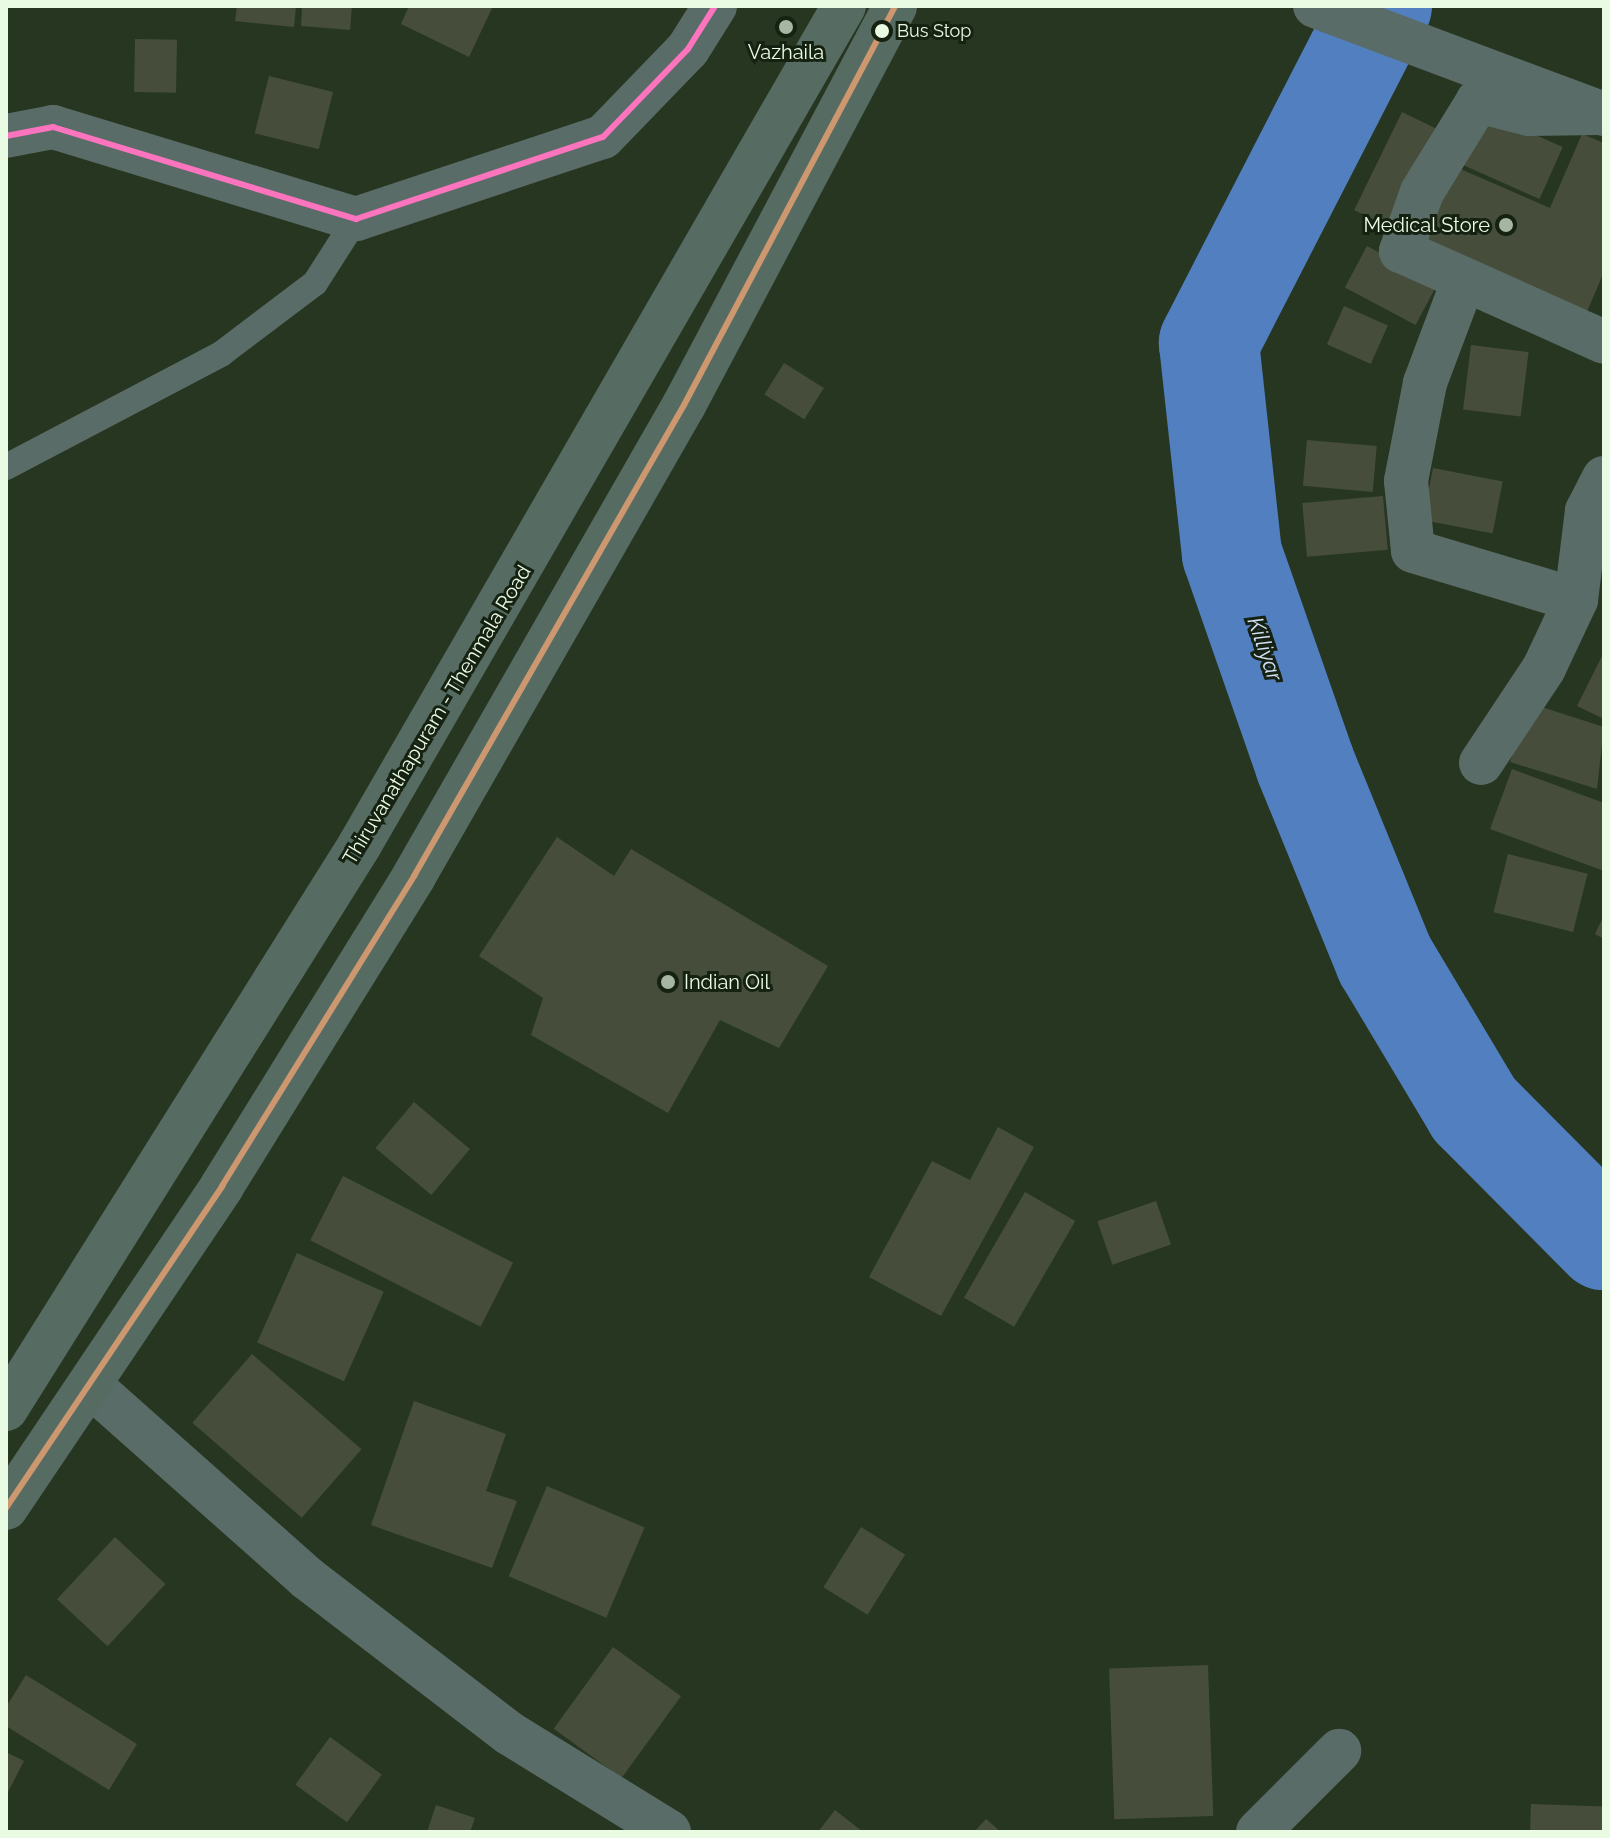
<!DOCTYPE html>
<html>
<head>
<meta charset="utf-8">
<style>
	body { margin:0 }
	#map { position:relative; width:1610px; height:1838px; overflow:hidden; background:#273621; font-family:Raleway,sans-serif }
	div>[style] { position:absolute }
	.river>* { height:100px; margin:-50px; padding:0 50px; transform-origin:50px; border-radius:50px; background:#517fbf }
	.building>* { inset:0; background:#464e3b; transform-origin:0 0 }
	.service>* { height:26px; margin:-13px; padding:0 13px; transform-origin:13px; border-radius:13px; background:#5a6c67 }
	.minor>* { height:44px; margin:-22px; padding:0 22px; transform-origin:22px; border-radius:22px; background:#5a6c67 }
	.tertiary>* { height:44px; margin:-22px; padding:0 22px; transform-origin:22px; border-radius:22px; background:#5a6c67 }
	.primary>* { height:44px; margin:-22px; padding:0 22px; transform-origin:22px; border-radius:22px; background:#566c62 }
	.bus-1>* { height:6px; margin:-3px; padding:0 3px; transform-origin:3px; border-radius:3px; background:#fc73be }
	.bus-2>* { height:6px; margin:-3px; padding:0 3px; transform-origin:3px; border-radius:3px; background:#cd976f }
	.dots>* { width:22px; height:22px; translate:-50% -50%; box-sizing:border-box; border:4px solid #152111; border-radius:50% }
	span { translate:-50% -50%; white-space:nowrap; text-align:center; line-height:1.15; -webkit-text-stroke:6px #152111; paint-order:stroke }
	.bus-label { font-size:18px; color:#eafbe4 }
	.left { translate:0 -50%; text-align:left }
	.poi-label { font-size:20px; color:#eafbe4 }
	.right { translate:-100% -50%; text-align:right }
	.street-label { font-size:20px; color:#eafbe4 }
	.water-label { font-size:22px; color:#d4e1f5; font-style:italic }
	.frame { position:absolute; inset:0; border:8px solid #eafbe4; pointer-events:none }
</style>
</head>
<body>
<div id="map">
	<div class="river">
		<div style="left:1382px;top:6px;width:379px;rotate:117.2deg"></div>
		<div style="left:1209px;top:343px;width:212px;rotate:83.8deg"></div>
		<div style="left:1232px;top:554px;width:222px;rotate:70.8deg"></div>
		<div style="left:1305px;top:764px;width:212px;rotate:67.8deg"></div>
		<div style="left:1385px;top:960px;width:174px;rotate:59.1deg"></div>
		<div style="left:1474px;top:1109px;width:185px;rotate:45.2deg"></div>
	</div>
	<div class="building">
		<div style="clip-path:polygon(237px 6px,296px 6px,294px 27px,235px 21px)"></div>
		<div style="clip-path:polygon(302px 6px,352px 6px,350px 30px,301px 26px)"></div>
		<div style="clip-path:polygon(409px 6px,493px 6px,469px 57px,401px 24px)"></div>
		<div style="left:135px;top:39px;width:42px;height:53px;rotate:1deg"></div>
		<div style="left:269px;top:76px;width:66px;height:59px;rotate:14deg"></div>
		<div style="left:1475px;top:108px;width:96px;height:57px;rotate:24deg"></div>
		<div style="left:1402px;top:112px;width:48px;height:109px;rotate:26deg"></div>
		<div style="clip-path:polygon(1582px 134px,1604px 143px,1604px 272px,1585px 316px,1408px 239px,1442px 161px,1550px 208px)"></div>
		<div style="left:1367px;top:246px;width:80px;height:47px;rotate:28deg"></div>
		<div style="left:1344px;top:306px;width:48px;height:42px;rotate:24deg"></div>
		<div style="left:1471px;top:345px;width:58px;height:65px;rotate:7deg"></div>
		<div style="left:784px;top:363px;width:47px;height:37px;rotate:32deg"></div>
		<div style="left:1307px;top:440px;width:70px;height:46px;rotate:5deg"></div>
		<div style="left:1433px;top:468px;width:71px;height:53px;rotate:11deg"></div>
		<div style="left:1383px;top:496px;width:54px;height:81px;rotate:85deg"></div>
		<div style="clip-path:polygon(1604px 652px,1604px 719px,1577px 706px)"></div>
		<div style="clip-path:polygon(1529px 703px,1604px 727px,1597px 789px,1510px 762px)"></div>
		<div style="clip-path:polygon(1512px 769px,1604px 803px,1604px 871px,1490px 829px)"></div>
		<div style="clip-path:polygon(557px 837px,614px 876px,631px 849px,828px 966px,779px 1048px,720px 1020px,668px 1113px,531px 1035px,543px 998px,479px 956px)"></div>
		<div style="left:1508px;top:854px;width:82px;height:60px;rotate:14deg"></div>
		<div style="clip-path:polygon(1604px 915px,1604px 939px,1595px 934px)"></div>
		<div style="left:414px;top:1102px;width:73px;height:60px;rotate:40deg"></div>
		<div style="clip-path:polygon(998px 1127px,1034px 1147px,941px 1316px,869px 1277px,932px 1161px,970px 1180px)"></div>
		<div style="left:343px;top:1176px;width:191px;height:72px;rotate:27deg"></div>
		<div style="left:1025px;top:1192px;width:58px;height:122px;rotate:30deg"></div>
		<div style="left:1156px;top:1201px;width:46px;height:62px;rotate:71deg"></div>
		<div style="left:297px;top:1253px;width:95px;height:98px;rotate:24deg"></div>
		<div style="left:252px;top:1354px;width:145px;height:91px;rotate:41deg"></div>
		<div style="clip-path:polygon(414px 1401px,506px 1434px,486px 1491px,517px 1501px,492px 1568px,371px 1525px)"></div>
		<div style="left:547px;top:1486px;width:106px;height:98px;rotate:23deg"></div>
		<div style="left:861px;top:1527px;width:52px;height:71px;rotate:32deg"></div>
		<div style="left:115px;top:1537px;width:69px;height:85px;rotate:43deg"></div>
		<div style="left:613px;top:1647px;width:84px;height:101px;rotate:36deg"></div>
		<div style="left:1208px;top:1665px;width:151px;height:99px;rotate:88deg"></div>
		<div style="clip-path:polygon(26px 1675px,137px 1744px,109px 1790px,6px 1726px,6px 1707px)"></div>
		<div style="left:330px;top:1737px;width:64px;height:59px;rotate:36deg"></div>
		<div style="clip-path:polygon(6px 1752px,24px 1761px,6px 1796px)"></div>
		<div style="left:1531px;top:1804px;width:73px;height:28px;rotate:2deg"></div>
		<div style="clip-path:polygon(436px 1805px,475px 1818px,470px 1832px,427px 1832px)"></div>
		<div style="clip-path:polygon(835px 1810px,863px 1832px,818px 1832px)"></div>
		<div style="clip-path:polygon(986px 1819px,1001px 1832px,974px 1832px)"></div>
	</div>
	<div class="service">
		<div style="left:6px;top:467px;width:243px;rotate:-27.7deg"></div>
		<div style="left:221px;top:354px;width:118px;rotate:-37.1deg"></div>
		<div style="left:315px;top:283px;width:76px;rotate:-57.4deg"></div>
	</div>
	<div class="minor">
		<div style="left:1600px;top:113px;width:71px;rotate:179.2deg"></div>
		<div style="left:1529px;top:114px;width:53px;rotate:-165.7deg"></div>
		<div style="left:1478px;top:101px;width:107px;rotate:121.6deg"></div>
		<div style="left:1422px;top:192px;width:63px;rotate:109.6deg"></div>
		<div style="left:1401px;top:251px;width:222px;rotate:24.1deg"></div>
		<div style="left:6px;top:136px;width:48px;rotate:-10.8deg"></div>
		<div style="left:53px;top:127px;width:317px;rotate:16.9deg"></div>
		<div style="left:356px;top:219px;width:260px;rotate:-18.4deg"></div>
		<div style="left:603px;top:137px;width:122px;rotate:-46deg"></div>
		<div style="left:688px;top:49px;width:51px;rotate:-57.9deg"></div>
		<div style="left:1464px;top:279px;width:111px;rotate:110.6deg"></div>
		<div style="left:1425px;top:383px;width:100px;rotate:101deg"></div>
		<div style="left:1406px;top:481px;width:70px;rotate:84.3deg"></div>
		<div style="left:1413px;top:551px;width:170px;rotate:16.7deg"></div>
		<div style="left:1481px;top:763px;width:114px;rotate:-56.4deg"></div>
		<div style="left:1544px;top:668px;width:75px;rotate:-64.8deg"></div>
		<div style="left:1576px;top:600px;width:90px;rotate:-83deg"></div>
		<div style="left:1587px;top:511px;width:37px;rotate:-63deg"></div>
		<div style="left:92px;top:1387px;width:288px;rotate:41.6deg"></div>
		<div style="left:307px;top:1578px;width:255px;rotate:37.5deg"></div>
		<div style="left:509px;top:1733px;width:188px;rotate:31.7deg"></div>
		<div style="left:1258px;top:1832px;width:115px;rotate:-45deg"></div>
	</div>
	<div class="tertiary">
		<div style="left:1315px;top:6px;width:309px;rotate:20.5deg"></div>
	</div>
	<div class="primary">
		<div style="left:6px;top:1409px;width:665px;rotate:-57.91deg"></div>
		<div style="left:359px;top:846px;width:970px;rotate:-60deg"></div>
		<div style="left:6px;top:1508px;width:388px;rotate:-56.1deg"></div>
		<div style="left:222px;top:1186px;width:365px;rotate:-58.2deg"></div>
		<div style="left:414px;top:876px;width:543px;rotate:-60.18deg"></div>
		<div style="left:684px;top:405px;width:451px;rotate:-62.1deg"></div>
	</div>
	<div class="bus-1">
		<div style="left:6px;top:136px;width:48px;rotate:-10.8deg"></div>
		<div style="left:53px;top:127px;width:317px;rotate:16.9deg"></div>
		<div style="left:356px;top:219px;width:260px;rotate:-18.4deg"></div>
		<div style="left:603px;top:137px;width:122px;rotate:-46deg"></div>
		<div style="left:688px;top:49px;width:51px;rotate:-57.9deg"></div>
	</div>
	<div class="bus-2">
		<div style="left:6px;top:1508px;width:388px;rotate:-56.1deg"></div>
		<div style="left:222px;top:1186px;width:365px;rotate:-58.2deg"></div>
		<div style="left:414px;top:876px;width:543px;rotate:-60.18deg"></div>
		<div style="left:684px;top:405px;width:451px;rotate:-62.1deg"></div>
	</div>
	<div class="dots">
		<div style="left:786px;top:27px;background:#a6b6a0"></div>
		<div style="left:882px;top:31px;background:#eafbe4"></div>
		<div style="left:1506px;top:225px;background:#a6b6a0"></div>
		<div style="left:668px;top:982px;background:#a6b6a0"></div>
	</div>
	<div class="bus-label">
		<span class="left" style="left:897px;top:31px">Bus Stop</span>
	</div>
	<div class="poi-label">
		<span style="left:786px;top:52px">Vazhaila</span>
		<span class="right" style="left:1490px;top:225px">Medical Store</span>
		<span class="left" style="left:684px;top:982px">Indian Oil</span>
	</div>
	<div class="street-label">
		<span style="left:437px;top:715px;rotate:-59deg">Thiruvanathapuram - Thenmala Road</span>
	</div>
	<div class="water-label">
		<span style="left:1265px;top:649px;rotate:71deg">Killiyar</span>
	</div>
	<div class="frame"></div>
</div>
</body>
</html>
